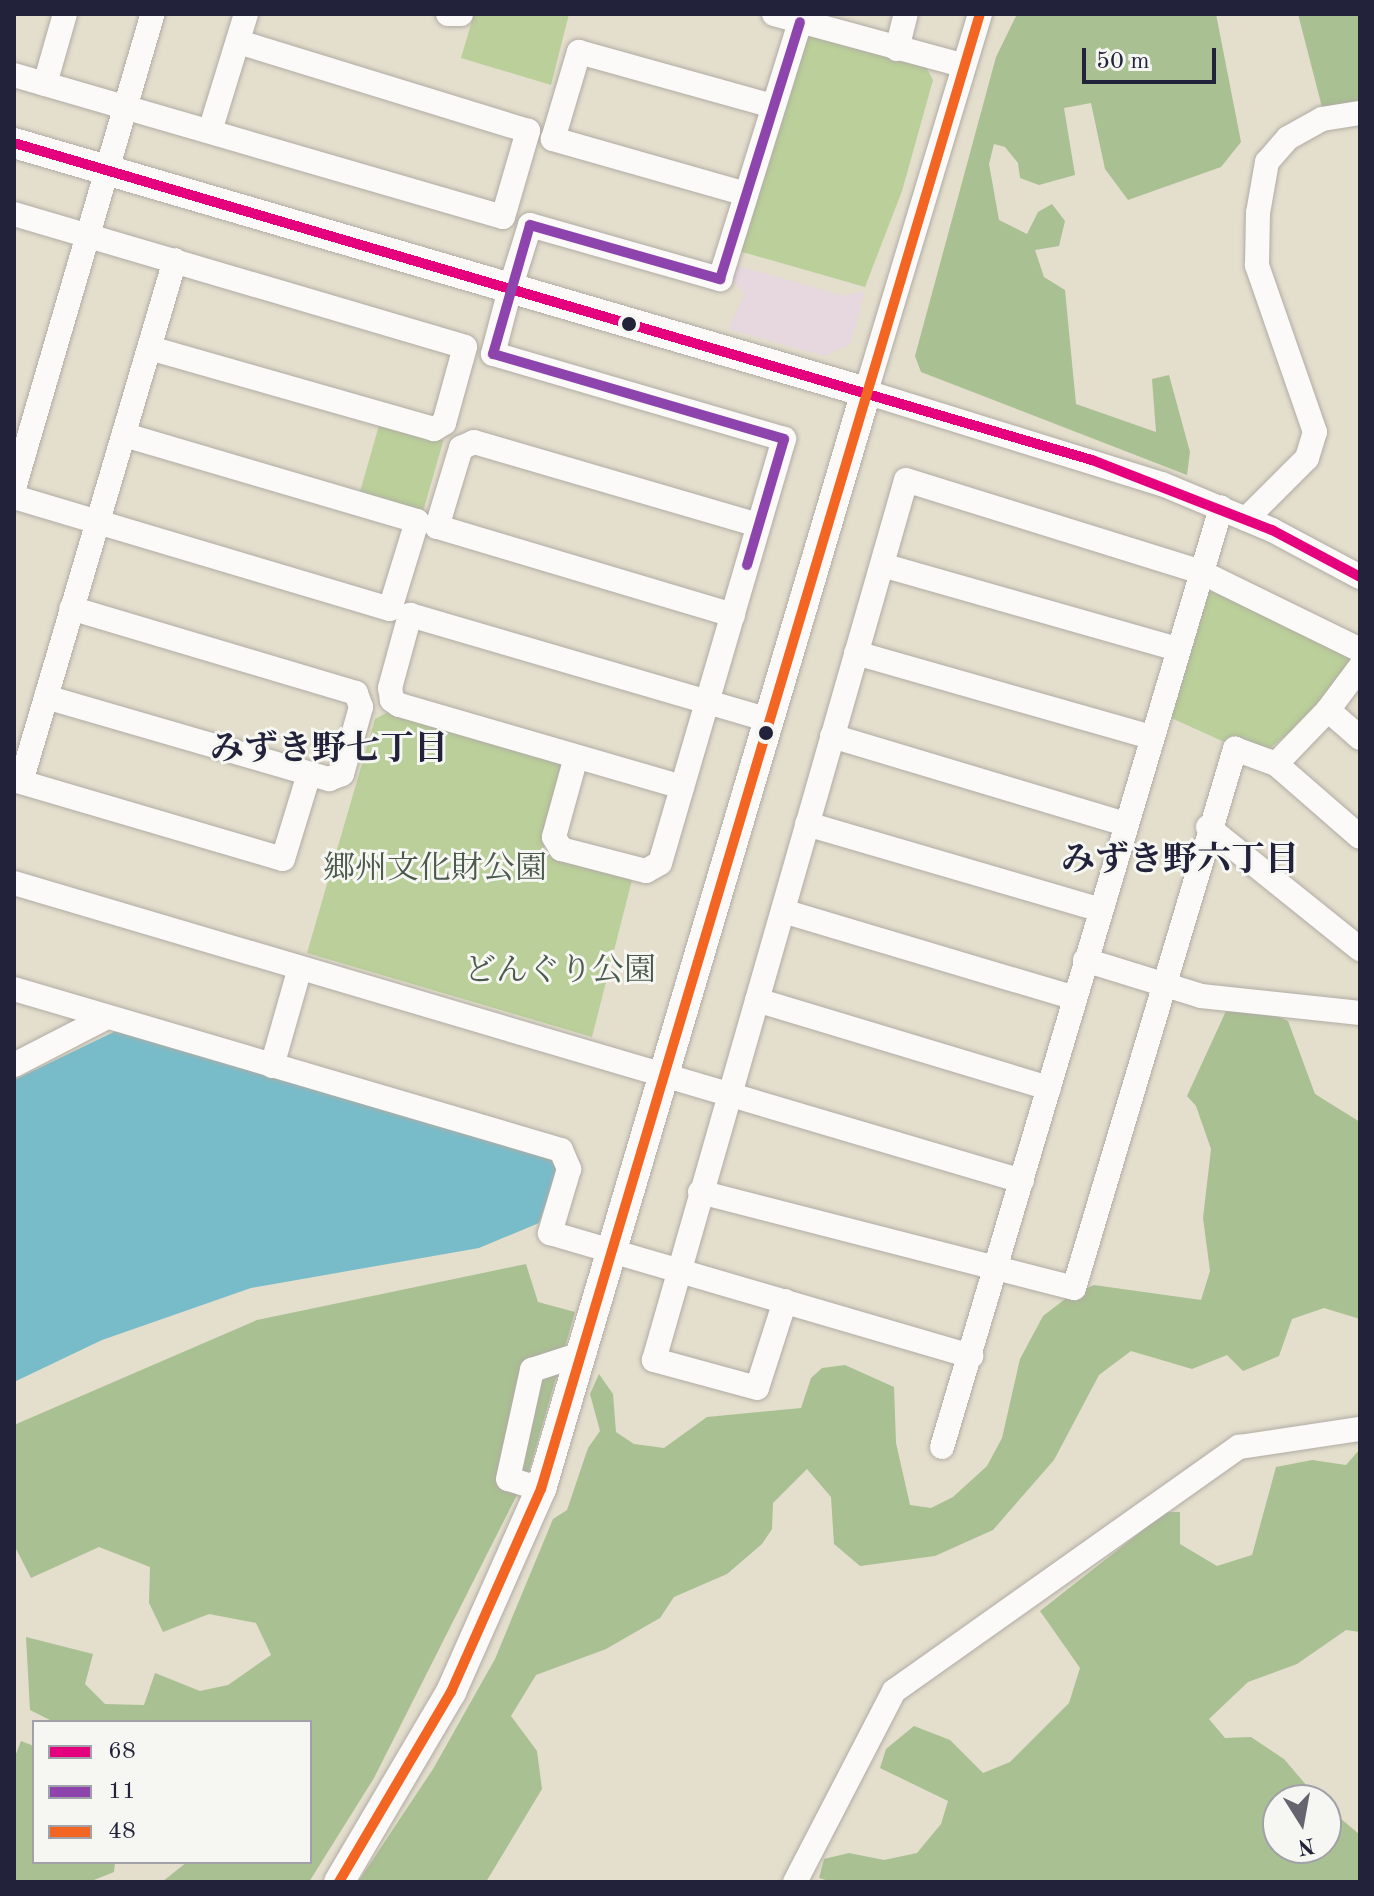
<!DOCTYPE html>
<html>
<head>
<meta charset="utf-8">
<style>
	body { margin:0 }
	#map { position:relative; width:1374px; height:1896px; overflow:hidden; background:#e4decd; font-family:"Old Standard TT","Noto Serif JP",serif }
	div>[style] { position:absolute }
	.built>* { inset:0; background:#e7d7df }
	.green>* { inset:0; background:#bacf99; transform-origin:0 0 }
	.forest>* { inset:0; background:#a9c092 }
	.water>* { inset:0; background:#78bcca }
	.roads { filter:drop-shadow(0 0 2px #b0aca4) drop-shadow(0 0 2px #b0aca4) }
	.minor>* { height:24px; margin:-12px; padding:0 12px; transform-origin:12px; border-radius:12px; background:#fbfaf8 }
	.major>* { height:30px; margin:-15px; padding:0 15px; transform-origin:15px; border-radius:15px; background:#fbfaf8 }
	.bus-1>* { height:10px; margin:-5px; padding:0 5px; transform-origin:5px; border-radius:5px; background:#e5007d }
	.bus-2>* { height:10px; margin:-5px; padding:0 5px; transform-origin:5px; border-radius:5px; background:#8e44ad }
	.bus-3>* { height:10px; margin:-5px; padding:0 5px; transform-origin:5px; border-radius:5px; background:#f26522 }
	.dots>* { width:22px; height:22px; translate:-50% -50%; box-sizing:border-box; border:4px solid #f6f6f2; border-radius:50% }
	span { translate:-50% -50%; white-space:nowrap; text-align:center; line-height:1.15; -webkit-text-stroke:6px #f6f6f2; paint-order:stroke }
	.park-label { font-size:32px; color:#4b5a4d }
	.neighbourhood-label { font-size:34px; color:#22223b; font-weight:700 }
	.frame { position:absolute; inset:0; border:16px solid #22223b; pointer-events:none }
	.legend { position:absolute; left:32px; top:1720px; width:280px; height:144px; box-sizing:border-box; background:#f6f6f2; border:2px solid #a1a1a9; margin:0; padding:10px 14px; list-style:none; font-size:24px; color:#22223b }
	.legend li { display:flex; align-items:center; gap:16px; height:40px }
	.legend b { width:40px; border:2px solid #a1a1a9 }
	.north { position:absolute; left:1262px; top:1784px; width:80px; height:80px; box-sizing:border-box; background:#f6f6f2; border:2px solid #a1a1a9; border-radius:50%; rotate:169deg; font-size:22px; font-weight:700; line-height:32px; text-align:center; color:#22223b }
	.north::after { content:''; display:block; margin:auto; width:28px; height:36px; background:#66646e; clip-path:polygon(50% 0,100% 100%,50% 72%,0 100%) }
	.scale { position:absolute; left:1082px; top:48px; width:134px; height:36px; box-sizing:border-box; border:4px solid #22223b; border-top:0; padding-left:10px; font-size:24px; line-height:28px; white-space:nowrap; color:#22223b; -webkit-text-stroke:6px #f6f6f2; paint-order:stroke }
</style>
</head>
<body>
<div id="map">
	<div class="built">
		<div style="clip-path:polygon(737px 265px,843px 296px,865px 291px,850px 344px,825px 356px,728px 329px,745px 294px,732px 281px)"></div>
	</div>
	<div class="green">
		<div style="clip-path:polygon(474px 14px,569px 14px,551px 85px,461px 58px)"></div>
		<div style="clip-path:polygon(802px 34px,925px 65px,933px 80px,902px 191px,865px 287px,739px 251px)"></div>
		<div style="left:380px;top:422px;width:66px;height:78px;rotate:16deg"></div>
		<div style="clip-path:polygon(1211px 589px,1349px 654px,1355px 662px,1319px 708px,1268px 750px,1233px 746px,1167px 716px,1204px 595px)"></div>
		<div style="clip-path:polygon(390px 711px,561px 760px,565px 769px,543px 852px,633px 876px,592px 1037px,307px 953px,375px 719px)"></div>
	</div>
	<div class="forest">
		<div style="clip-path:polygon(1017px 14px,1216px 14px,1241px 142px,1221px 167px,1128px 200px,1105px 169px,1091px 103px,1064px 108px,1075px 175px,1039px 185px,1020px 178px,1018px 163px,1005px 147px,994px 144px,989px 164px,999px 220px,1027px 234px,1038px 212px,1052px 204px,1065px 221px,1059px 246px,1035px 250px,1044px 277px,1065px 290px,1076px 404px,1156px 432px,1152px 379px,1169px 375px,1190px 452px,1187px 475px,921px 372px,915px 356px,996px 57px)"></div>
		<div style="clip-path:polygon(1298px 14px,1360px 14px,1360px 116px,1323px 111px)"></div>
		<div style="clip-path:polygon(1226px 1011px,1271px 1013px,1288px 1021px,1315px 1094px,1360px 1122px,1360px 1319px,1324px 1308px,1292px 1319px,1279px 1356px,1243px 1371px,1227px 1355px,1192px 1369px,1131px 1351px,1099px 1375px,1054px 1460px,993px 1530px,935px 1556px,860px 1566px,834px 1544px,831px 1497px,807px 1469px,773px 1503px,772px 1529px,762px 1544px,727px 1574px,674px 1597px,660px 1618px,606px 1649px,536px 1675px,511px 1716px,537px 1751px,542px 1789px,486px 1882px,358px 1882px,433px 1769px,495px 1659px,553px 1519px,567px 1510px,588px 1448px,600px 1431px,590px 1394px,599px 1374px,613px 1394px,616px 1432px,634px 1444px,664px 1448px,707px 1417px,801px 1408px,811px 1378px,822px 1368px,845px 1365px,894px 1387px,896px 1443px,910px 1505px,931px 1508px,953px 1497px,987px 1466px,1002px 1438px,1020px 1359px,1043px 1316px,1069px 1296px,1094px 1285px,1201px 1300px,1210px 1271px,1203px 1218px,1211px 1149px,1196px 1106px,1187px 1096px)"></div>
		<div style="clip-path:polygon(526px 1264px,538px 1302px,575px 1312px,529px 1471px,374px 1778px,309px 1882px,162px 1882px,187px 1862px,310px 1862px,310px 1722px,54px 1722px,30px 1710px,26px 1637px,93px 1654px,85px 1684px,105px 1704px,144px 1705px,155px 1673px,200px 1691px,228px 1685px,271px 1655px,256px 1623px,209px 1614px,163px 1632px,149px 1603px,150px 1567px,99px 1547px,31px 1578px,14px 1545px,14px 1425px,257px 1320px)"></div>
		<div style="clip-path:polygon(1360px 1449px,1360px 1632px,1346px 1630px,1297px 1664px,1248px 1682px,1209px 1719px,1225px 1738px,1251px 1737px,1284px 1759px,1319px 1800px,1278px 1800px,1278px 1848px,1326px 1848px,1326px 1806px,1360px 1835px,1360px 1882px,832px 1882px,819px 1878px,824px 1859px,849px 1853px,884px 1860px,917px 1853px,941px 1824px,948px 1801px,880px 1768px,886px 1749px,914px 1726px,950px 1740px,983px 1773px,1010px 1762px,1069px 1703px,1080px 1668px,1040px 1611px,1166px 1512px,1180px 1512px,1180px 1544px,1217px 1566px,1252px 1555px,1276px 1467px,1312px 1460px,1346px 1465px)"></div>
		<div style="clip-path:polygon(21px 1741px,34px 1746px,34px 1862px,115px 1862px,114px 1872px,89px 1882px,14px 1882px,14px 1759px)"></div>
	</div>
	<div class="water">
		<div style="clip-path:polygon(118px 1030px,550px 1158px,558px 1169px,539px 1223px,479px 1248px,251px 1288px,102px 1340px,14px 1382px,14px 1080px)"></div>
	</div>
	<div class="roads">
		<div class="minor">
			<div style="left:448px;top:14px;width:13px"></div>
			<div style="left:774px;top:14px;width:195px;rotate:15.2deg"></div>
			<div style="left:980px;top:14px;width:395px;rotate:106.8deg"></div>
			<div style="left:866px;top:392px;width:310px;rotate:17.3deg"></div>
			<div style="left:1162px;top:484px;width:119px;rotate:22.7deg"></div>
			<div style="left:1272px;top:530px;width:100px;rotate:28.1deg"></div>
			<div style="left:897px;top:49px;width:36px;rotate:-76deg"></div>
			<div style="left:14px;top:75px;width:509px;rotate:16.19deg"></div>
			<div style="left:503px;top:217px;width:90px;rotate:-73.8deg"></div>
			<div style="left:528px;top:131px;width:303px;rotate:-162.9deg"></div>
			<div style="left:45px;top:84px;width:73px;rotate:-74.1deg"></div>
			<div style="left:210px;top:131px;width:122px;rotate:-72.9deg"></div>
			<div style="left:746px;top:194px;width:201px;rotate:-164.1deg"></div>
			<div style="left:553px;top:139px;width:91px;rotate:-73.4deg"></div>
			<div style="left:579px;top:52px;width:201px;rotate:15.6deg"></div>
			<div style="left:14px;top:214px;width:470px;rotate:16.4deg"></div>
			<div style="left:465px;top:347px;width:79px;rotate:105.4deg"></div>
			<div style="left:444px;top:423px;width:12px;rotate:149deg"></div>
			<div style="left:434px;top:429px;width:296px;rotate:-164.1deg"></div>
			<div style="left:14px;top:488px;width:494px;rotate:-73.7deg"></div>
			<div style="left:14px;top:497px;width:392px;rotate:16.6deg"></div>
			<div style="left:390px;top:609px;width:92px;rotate:-72.9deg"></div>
			<div style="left:417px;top:521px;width:305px;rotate:-163.6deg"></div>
			<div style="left:1246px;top:519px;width:86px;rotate:-45deg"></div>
			<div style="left:1307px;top:458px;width:27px;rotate:-73deg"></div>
			<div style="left:1315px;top:432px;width:177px;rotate:-109.2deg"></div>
			<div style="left:1257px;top:265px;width:52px;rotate:-88.9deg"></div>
			<div style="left:1258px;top:213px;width:52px;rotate:-80deg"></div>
			<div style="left:1267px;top:162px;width:32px;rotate:-49deg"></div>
			<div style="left:1288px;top:138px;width:39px;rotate:-29deg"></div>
			<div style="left:1322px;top:119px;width:38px;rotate:-9deg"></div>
			<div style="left:882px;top:565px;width:306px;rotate:15.9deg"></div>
			<div style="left:733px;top:615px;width:309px;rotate:-163.4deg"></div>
			<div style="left:437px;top:527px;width:83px;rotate:-73.1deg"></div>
			<div style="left:461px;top:448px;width:14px;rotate:-25deg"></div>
			<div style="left:474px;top:442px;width:296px;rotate:16.3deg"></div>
			<div style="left:856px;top:653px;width:307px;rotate:15.9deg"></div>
			<div style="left:46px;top:697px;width:295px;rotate:16.2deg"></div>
			<div style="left:329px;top:779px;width:14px;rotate:-21deg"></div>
			<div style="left:342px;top:774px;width:70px;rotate:-74.2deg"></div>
			<div style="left:361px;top:707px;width:15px;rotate:-110deg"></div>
			<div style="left:356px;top:693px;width:297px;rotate:-163.4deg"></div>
			<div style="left:1328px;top:710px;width:43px;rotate:41.2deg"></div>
			<div style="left:832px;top:736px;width:307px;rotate:16.7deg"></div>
			<div style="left:576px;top:757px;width:83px;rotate:105.4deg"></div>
			<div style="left:554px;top:837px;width:14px;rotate:60deg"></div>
			<div style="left:561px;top:849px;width:88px;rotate:14.5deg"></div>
			<div style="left:646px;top:871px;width:16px;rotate:-30deg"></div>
			<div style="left:660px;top:863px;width:442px;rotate:-73.7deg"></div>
			<div style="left:784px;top:439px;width:303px;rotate:-163.7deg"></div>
			<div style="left:493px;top:354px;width:67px;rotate:-75.3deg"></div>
			<div style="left:510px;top:289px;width:67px;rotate:-72.6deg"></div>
			<div style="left:530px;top:225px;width:198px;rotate:15.9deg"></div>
			<div style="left:720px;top:279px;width:269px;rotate:-72.7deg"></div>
			<div style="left:1276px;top:764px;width:75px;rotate:-46.1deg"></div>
			<div style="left:1328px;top:710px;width:54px;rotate:-53.3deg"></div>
			<div style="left:14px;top:780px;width:280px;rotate:16.4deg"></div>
			<div style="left:283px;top:859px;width:89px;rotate:-73deg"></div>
			<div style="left:21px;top:782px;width:544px;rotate:-73.56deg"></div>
			<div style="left:682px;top:787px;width:295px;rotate:-163.8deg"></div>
			<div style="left:399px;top:705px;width:9px;rotate:-144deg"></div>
			<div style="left:392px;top:700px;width:12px;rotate:-99deg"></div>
			<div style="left:390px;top:688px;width:76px;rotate:-74.7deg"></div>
			<div style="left:410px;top:615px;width:375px;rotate:16.3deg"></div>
			<div style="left:807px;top:824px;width:306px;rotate:16.3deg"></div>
			<div style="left:1208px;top:827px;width:195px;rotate:38.8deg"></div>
			<div style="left:14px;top:883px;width:1051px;rotate:16.47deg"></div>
			<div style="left:783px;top:911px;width:304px;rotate:16.6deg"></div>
			<div style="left:1085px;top:960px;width:121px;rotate:17.2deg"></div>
			<div style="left:1201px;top:996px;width:160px;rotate:6.1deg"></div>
			<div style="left:14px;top:989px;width:570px;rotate:16.4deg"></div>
			<div style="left:561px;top:1150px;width:21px;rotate:67deg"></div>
			<div style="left:569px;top:1169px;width:67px;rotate:106.5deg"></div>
			<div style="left:550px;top:1233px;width:439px;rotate:16.3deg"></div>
			<div style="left:757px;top:1000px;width:305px;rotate:16.8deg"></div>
			<div style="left:14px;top:1065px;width:105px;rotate:-27.3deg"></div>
			<div style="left:272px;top:1066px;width:102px;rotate:-74.1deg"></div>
			<div style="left:700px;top:1192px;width:386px;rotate:14.4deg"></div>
			<div style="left:1074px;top:1288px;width:563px;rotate:-73.37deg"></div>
			<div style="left:1235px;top:749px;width:44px;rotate:20.1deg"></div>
			<div style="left:1276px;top:764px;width:111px;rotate:41deg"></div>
			<div style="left:785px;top:1301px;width:91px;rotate:107.8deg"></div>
			<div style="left:757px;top:1388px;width:107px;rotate:-164.8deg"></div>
			<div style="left:654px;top:1360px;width:915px;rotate:-74.02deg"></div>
			<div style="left:906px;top:480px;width:309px;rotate:17.3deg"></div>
			<div style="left:1201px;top:572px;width:177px;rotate:26.1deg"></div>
			<div style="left:942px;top:1447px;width:980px;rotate:-73.45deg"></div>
			<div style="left:541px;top:1489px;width:34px;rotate:-163deg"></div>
			<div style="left:508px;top:1479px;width:112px;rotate:-77.6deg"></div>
			<div style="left:532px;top:1370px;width:55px;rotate:-18.1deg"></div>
			<div style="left:795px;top:1882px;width:215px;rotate:-62.6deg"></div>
			<div style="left:894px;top:1691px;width:423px;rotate:-35.3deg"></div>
			<div style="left:1239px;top:1447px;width:122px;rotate:-8.5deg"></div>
		</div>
		<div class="major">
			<div style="left:14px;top:143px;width:888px;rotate:16.29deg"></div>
			<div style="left:866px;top:392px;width:1144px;rotate:106.5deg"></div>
			<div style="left:541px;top:1489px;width:222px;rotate:113.9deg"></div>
			<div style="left:451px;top:1692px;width:221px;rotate:120.5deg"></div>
		</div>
	</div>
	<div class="bus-1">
		<div style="left:14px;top:143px;width:1124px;rotate:16.39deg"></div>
		<div style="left:1092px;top:460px;width:193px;rotate:21.3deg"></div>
		<div style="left:1272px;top:530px;width:100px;rotate:28.1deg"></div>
	</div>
	<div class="bus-2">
		<div style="left:747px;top:565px;width:131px;rotate:-73.6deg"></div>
		<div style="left:784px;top:439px;width:303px;rotate:-163.7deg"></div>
		<div style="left:493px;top:354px;width:134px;rotate:-74deg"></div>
		<div style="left:530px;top:225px;width:198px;rotate:15.9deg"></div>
		<div style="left:720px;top:279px;width:269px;rotate:-72.7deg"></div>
	</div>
	<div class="bus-3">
		<div style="left:339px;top:1882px;width:221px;rotate:-59.5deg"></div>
		<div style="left:451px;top:1692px;width:222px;rotate:-66.1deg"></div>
		<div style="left:541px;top:1489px;width:1539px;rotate:-73.43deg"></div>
	</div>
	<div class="dots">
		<div style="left:629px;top:324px;background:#22223b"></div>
		<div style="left:766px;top:733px;background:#22223b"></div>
	</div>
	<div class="park-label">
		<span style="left:435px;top:870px">郷州文化財公園</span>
		<span style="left:560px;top:972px">どんぐり公園</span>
	</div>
	<div class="neighbourhood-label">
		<span style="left:329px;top:751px">みずき野七丁目</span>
		<span style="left:1180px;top:862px">みずき野六丁目</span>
	</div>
	<div class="frame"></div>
	<ul class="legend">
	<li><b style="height:10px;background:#e5007d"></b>68</li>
	<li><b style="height:10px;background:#8e44ad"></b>11</li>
	<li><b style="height:10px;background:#f26522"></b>48</li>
	</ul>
	<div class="north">N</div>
	<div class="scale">50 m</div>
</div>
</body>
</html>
